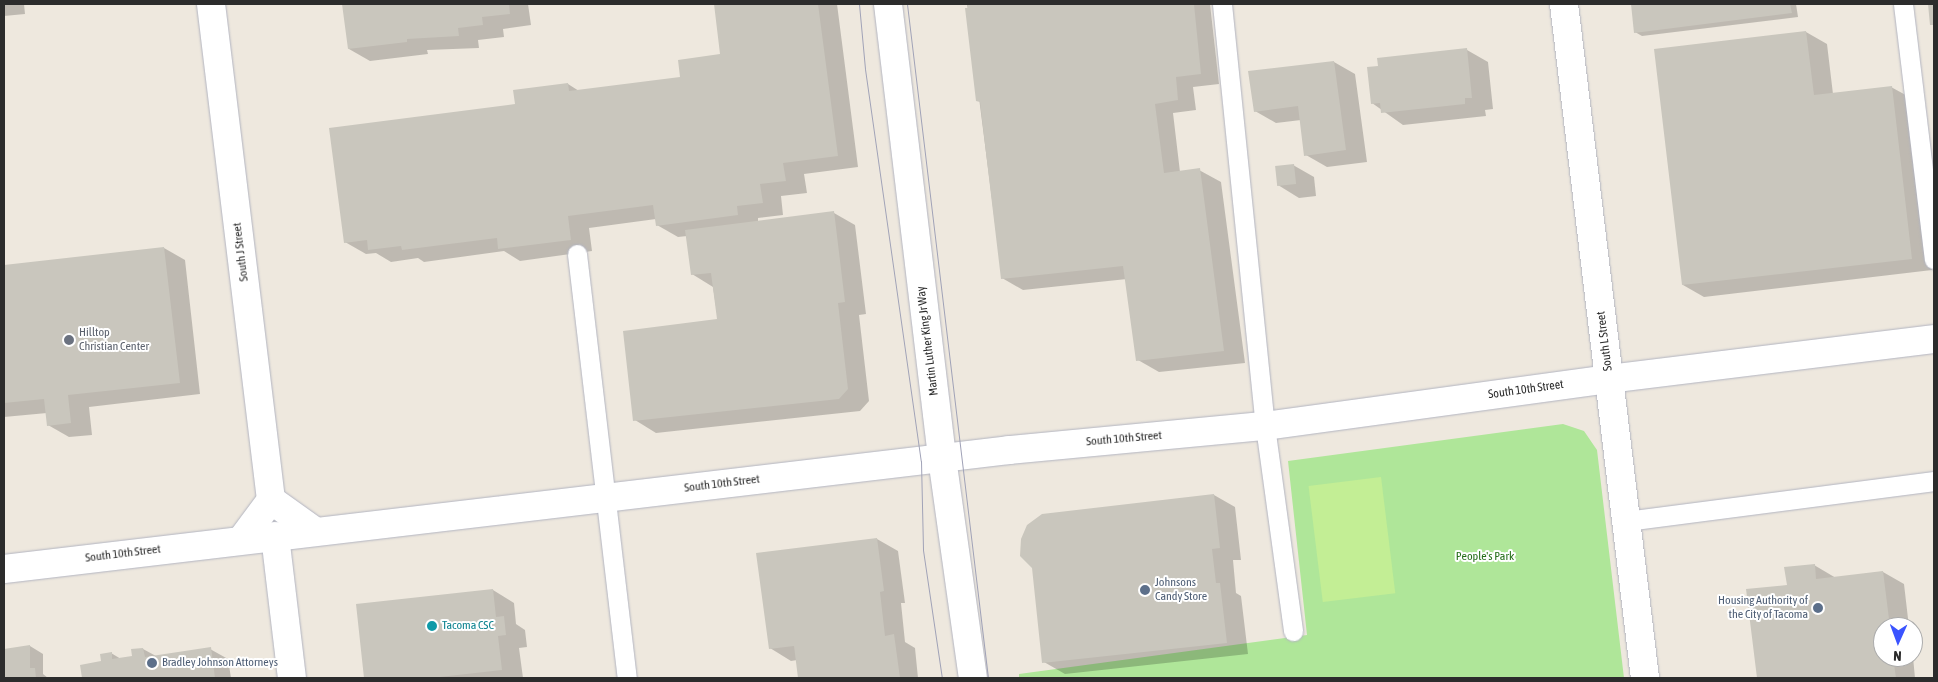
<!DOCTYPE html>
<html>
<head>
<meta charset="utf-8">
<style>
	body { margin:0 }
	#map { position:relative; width:1938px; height:682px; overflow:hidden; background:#eee8de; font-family:"Asap Condensed",sans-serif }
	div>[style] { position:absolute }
	.green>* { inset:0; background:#afe699 }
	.pitch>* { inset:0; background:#c3ee95; transform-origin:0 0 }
	.shadow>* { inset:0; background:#0003 }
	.building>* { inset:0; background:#c9c6bd; transform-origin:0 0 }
	.roads { filter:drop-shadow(0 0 1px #b2b4c0) drop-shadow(0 0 1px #b2b4c0) }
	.lane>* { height:19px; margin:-9.5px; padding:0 9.5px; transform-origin:9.5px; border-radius:9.5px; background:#fff }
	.street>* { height:28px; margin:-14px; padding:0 14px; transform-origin:14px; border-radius:14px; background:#fff }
	.secondary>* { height:28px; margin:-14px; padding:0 14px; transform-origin:14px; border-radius:14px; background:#fff }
	.tram>* { height:1px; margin:-0.5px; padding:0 0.5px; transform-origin:0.5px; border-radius:0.5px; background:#a0a2b7 }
	.dots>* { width:14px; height:14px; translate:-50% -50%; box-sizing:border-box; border:2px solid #fff; border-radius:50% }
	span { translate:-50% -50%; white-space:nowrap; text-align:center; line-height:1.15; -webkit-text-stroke:4px #fff; paint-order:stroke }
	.street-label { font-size:12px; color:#2c2c2c }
	.worship-label { font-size:12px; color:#5b616d }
	.left { translate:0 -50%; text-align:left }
	.park-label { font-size:12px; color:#256e18 }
	.service-label { font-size:12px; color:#4e5e75 }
	.right { translate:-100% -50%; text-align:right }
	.culture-label { font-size:12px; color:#0d838f }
	.frame { position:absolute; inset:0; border:5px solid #2c2c2c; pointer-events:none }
	.north { position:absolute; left:1873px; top:617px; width:50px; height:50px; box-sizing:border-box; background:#fff; border:1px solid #ababab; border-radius:50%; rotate:182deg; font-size:14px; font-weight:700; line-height:20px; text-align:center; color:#2c2c2c }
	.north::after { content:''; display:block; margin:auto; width:18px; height:22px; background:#3b54ff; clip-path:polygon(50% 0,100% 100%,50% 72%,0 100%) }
</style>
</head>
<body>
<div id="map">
	<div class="green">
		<div style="clip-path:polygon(1563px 424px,1584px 431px,1597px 450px,1624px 678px,1019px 678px,1019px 674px,1307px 635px,1288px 461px)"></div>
	</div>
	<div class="pitch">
		<div style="left:1381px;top:477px;width:117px;height:73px;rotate:83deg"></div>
	</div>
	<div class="shadow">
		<div style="clip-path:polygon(4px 4px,24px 4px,25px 14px,4px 16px)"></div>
		<div style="clip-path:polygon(343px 4px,528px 4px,531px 25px,503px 29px,504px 37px,478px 40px,479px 48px,427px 50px,428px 54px,370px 61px,349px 49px)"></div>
		<div style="clip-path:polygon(715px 4px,837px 4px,858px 167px,804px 174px,807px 193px,781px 196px,783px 215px,758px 218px,758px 222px,834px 213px,855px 225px,866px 314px,859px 315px,869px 401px,860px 411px,656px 433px,635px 420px,718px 320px,713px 287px,692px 274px,687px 236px,678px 237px,657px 225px,656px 219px,589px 228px,592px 251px,520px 261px,504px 251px,424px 262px,418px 258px,391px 262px,376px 253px,366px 254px,345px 242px,516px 105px,568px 84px,579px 91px,681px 78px,722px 55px)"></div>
		<div style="clip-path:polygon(967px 4px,1210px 4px,1219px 84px,1193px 87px,1196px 110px,1173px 113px,1180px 172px,1199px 170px,1221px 182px,1245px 363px,1159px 372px,1138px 360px,1127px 279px,1023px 290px,1002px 278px)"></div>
		<div style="clip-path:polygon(1632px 4px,1796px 4px,1798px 17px,1642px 36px,1635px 32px)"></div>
		<div style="clip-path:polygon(1806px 32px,1827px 44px,1833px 94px,1891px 87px,1913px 99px,1932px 270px,1704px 297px,1683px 285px)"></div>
		<div style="clip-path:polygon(1467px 50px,1488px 62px,1493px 109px,1485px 110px,1486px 116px,1403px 125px,1372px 103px)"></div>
		<div style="clip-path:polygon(1334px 62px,1355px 74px,1367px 162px,1327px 167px,1306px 155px,1301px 120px,1276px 123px,1255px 111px)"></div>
		<div style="clip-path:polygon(1293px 165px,1314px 177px,1316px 196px,1299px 198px,1278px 185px)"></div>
		<div style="clip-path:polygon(164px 248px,185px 260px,200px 394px,89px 407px,92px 435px,69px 437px,48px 425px,47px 413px,4px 417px,4px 266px)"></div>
		<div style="clip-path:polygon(1214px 495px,1235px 507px,1241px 560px,1233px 560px,1236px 593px,1241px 596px,1248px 654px,1065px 674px,1044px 662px)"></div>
		<div style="clip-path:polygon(877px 539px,898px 551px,905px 603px,901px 603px,905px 642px,915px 648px,918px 678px,800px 678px,797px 660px,791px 661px,770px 648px,758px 554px)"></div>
		<div style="clip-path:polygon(1814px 565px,1836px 578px,1883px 572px,1904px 584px,1909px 627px,1883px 627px,1883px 657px,1913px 657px,1915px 678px,1758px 678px,1748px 590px,1788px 586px)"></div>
		<div style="clip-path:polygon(493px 590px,514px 603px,516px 624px,525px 630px,527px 647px,519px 648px,523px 678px,365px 678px,357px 605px)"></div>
		<div style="clip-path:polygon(30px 646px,43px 654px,43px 674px,48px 678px,4px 678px,4px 650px)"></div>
		<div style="clip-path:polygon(143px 649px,156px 656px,210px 649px,228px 659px,231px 678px,83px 678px,81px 666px,103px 662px,111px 653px,121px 659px,134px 657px)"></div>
	</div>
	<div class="building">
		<div style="clip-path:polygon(342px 4px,509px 4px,510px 14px,482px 17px,483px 25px,458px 28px,459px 36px,407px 39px,407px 42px,348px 49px)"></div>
		<div style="clip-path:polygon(714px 4px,818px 4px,838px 156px,783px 163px,786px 181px,760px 184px,763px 203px,737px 206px,738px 215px,656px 226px,653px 205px,568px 216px,571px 240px,498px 249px,497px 238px,402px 250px,401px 246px,368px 250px,367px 240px,344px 243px,329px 128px,515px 104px,513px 90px,568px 83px,569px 91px,680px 77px,678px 60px,720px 54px)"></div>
		<div style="clip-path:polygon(968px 4px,1194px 4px,1201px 74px,1176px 77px,1178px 100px,1155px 104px,1164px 173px,1200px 168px,1224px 351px,1136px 361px,1123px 266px,1001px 279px,980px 102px,976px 101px,965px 8px,968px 8px)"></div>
		<div style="clip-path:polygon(1631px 4px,1790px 4px,1792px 13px,1634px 33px)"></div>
		<div style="clip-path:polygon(1928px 4px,1934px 4px,1934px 25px,1930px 25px)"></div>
		<div style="clip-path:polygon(1806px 31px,1814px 95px,1892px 86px,1912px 259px,1682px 285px,1654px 49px)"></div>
		<div style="clip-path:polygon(1467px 48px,1472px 98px,1465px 98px,1465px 104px,1381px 113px,1380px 103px,1371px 104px,1367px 67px,1378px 66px,1377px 58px)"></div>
		<div style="clip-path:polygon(1334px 61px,1346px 150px,1304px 156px,1298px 106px,1254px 112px,1248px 71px)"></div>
		<div style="left:1294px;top:164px;width:20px;height:19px;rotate:84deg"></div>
		<div style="clip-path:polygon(834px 211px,845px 302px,838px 303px,848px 389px,839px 399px,633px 421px,623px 331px,717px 319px,711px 273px,691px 275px,685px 230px)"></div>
		<div style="clip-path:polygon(164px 247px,180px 383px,68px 395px,71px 423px,47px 426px,44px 399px,4px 403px,4px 265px)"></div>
		<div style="clip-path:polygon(1214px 494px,1220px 548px,1212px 549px,1216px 583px,1220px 583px,1227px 643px,1042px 663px,1032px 568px,1020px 556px,1021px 539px,1027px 525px,1042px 514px)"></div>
		<div style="clip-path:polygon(877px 538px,884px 591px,880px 592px,885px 636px,894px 634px,900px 678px,798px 678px,794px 646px,769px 649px,756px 553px)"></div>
		<div style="clip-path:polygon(1815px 564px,1816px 579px,1883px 571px,1890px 627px,1883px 627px,1883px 657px,1893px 657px,1896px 678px,1757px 678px,1746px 589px,1787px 585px,1784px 567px)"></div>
		<div style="clip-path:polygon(493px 589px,496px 617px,504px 616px,506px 635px,498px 636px,502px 670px,431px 678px,364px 678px,356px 604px)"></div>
		<div style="clip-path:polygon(30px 645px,30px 668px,35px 668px,36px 678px,4px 678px,4px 649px)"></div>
		<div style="clip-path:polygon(211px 647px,215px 678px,82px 678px,80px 665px,101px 661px,100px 654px,112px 652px,112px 659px,132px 656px,131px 649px,143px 648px,145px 657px)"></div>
	</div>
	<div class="roads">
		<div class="lane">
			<div style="left:1222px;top:4px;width:424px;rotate:84.2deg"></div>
			<div style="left:1265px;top:426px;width:207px;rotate:82.2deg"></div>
			<div style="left:1903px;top:4px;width:257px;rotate:83.1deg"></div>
			<div style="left:577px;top:254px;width:427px;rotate:83.3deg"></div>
			<div style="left:1626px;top:521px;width:311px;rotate:-7.4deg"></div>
		</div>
		<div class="street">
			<div style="left:1564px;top:4px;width:679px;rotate:83.15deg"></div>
			<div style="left:271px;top:500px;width:52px;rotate:35.5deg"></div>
			<div style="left:4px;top:569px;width:1012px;rotate:-6.75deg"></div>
			<div style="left:1009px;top:450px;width:257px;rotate:-5.4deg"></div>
			<div style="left:1265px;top:426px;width:347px;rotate:-7.8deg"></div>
			<div style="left:1609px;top:379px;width:327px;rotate:-7deg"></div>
		</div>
		<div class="secondary">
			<div style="left:211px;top:4px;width:500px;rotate:83.1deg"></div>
			<div style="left:271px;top:500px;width:49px;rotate:126.6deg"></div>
			<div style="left:888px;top:4px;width:457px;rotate:83.2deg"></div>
			<div style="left:942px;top:458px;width:222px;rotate:82deg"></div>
			<div style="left:275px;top:536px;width:143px;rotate:83.2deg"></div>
		</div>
	</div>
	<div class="tram">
		<div style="left:859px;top:4px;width:65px;rotate:84.7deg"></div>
		<div style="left:865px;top:69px;width:396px;rotate:81.9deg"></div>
		<div style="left:921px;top:461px;width:89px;rotate:88.7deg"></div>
		<div style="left:923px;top:550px;width:129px;rotate:81.6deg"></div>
		<div style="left:907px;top:4px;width:679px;rotate:83.15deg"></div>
	</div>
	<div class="dots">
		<div style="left:69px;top:340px;background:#6b7280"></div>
		<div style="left:1145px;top:590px;background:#5c6f8a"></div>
		<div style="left:1818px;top:608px;background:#5c6f8a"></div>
		<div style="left:432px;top:626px;background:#0f9aa8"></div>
		<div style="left:152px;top:663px;background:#5c6f8a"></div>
	</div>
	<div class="street-label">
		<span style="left:241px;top:252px;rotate:-97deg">South J Street</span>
		<span style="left:928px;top:341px;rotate:-97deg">Martin Luther King Jr Way</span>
		<span style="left:1605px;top:341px;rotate:-97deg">South L Street</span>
		<span style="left:1526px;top:390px;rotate:-8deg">South 10th Street</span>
		<span style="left:1124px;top:439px;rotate:-5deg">South 10th Street</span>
		<span style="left:722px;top:484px;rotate:-7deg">South 10th Street</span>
		<span style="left:123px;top:554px;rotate:-7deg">South 10th Street</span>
	</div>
	<div class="worship-label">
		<span class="left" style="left:79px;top:340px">Hilltop<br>Christian Center</span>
	</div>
	<div class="park-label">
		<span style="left:1485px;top:557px">People's Park</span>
	</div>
	<div class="service-label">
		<span class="left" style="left:1155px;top:590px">Johnsons<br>Candy Store</span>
		<span class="right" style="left:1808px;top:608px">Housing Authority of<br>the City of Tacoma</span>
		<span class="left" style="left:162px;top:663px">Bradley Johnson Attorneys</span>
	</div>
	<div class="culture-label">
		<span class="left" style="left:442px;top:626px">Tacoma CSC</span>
	</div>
	<div class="frame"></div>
	<div class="north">N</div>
</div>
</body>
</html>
